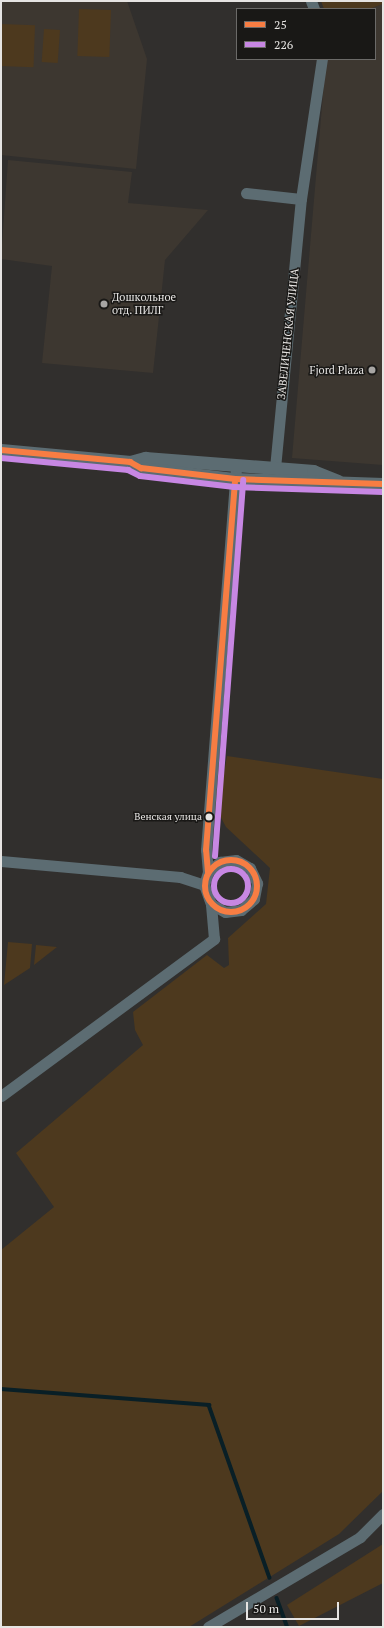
<!DOCTYPE html>
<html>
<head>
<meta charset="utf-8">
<style>
	body { margin:0 }
	#map { position:relative; width:384px; height:1628px; overflow:hidden; background:#312f2d; font-family:"PT Serif",serif }
	div>[style] { position:absolute }
	.built>* { inset:0; background:#3d3730 }
	.green>* { inset:0; background:#4d391e; transform-origin:0 0 }
	.stream>* { height:3.5px; margin:-1.75px; padding:0 1.75px; transform-origin:1.75px; border-radius:1.75px; background:#091f26 }
	.minor>* { height:11px; margin:-5.5px; padding:0 5.5px; transform-origin:5.5px; border-radius:5.5px; background:#5c6c72 }
	.tertiary>* { height:13px; margin:-6.5px; padding:0 6.5px; transform-origin:6.5px; border-radius:6.5px; background:#5c6c72 }
	.bus-1>* { height:6px; margin:-3px; padding:0 3px; transform-origin:3px; border-radius:3px; background:#f77d43 }
	.bus-1>.ring { margin:-3px; padding:0; box-sizing:content-box; background:none; border:6px solid #f77d43; border-radius:50% }
	.bus-2>* { height:6px; margin:-3px; padding:0 3px; transform-origin:3px; border-radius:3px; background:#c787e3 }
	.bus-2>.ring { margin:-3px; padding:0; box-sizing:content-box; background:none; border:6px solid #c787e3; border-radius:50% }
	.dots>* { width:11px; height:11px; translate:-50% -50%; box-sizing:border-box; border:2px solid #191816; border-radius:50% }
	span { translate:-50% -50%; white-space:nowrap; text-align:center; line-height:1.15; -webkit-text-stroke:3px #191816; paint-order:stroke }
	.bus-label { font-size:10px; color:#e6e4e2 }
	.right { translate:-100% -50%; text-align:right }
	.poi-label { font-size:11px; color:#e6e4e2 }
	.left { translate:0 -50%; text-align:left }
	.street-label { font-size:11px; color:#e6e4e2 }
	.frame { position:absolute; inset:0; border:2px solid #e6e4e2; pointer-events:none }
	.legend { position:absolute; left:236px; top:8px; width:140px; height:52px; box-sizing:border-box; background:#191816; border:1px solid #6b6a68; margin:0; padding:5px 7px; list-style:none; font-size:12px; color:#e6e4e2 }
	.legend li { display:flex; align-items:center; gap:8px; height:20px }
	.legend b { width:20px; border:1px solid #6b6a68 }
	.scale { position:absolute; left:246px; top:1602px; width:93px; height:18px; box-sizing:border-box; border:2px solid #e6e4e2; border-top:0; padding-left:5px; font-size:12px; line-height:14px; white-space:nowrap; color:#e6e4e2; -webkit-text-stroke:3px #191816; paint-order:stroke }
</style>
</head>
<body>
<div id="map">
	<div class="built">
		<div style="clip-path:polygon(1px 1px,127px 1px,147px 59px,136px 169px,1px 155px)"></div>
		<div style="clip-path:polygon(383px 4px,383px 465px,292px 458px,326px 59px,375px 59px,375px 9px,369px 9px)"></div>
		<div style="clip-path:polygon(8px 160px,132px 172px,128px 203px,208px 210px,165px 260px,153px 373px,42px 363px,52px 266px,1px 259px)"></div>
	</div>
	<div class="green">
		<div style="clip-path:polygon(321px 1px,383px 1px,383px 4px,369px 9px,324px 9px)"></div>
		<div style="left:79px;top:9px;width:32px;height:47px;rotate:2deg"></div>
		<div style="left:1px;top:24px;width:34px;height:42px;rotate:2deg"></div>
		<div style="left:44px;top:29px;width:16px;height:33px;rotate:4deg"></div>
		<div style="clip-path:polygon(227px 756px,383px 779px,383px 1491px,339px 1534px,189px 1627px,1px 1627px,1px 1250px,54px 1207px,16px 1153px,143px 1045px,135px 1030px,133px 1012px,207px 955px,224px 968px,229px 965px,228px 938px,266px 904px,270px 868px,226px 827px,218px 812px,216px 791px,223px 779px)"></div>
		<div style="clip-path:polygon(8px 942px,32px 944px,30px 968px,4px 985px)"></div>
		<div style="clip-path:polygon(36px 945px,57px 947px,34px 965px)"></div>
		<div style="clip-path:polygon(383px 1544px,383px 1583px,299px 1626px,287px 1605px)"></div>
	</div>
	<div class="stream">
		<div style="left:1px;top:1389px;width:209px;rotate:4.4deg"></div>
		<div style="left:209px;top:1405px;width:183px;rotate:70.6deg"></div>
		<div style="left:277px;top:1598px;width:30px;rotate:70deg"></div>
	</div>
	<div class="minor">
		<div style="left:311px;top:1px;width:9px;rotate:69deg"></div>
		<div style="left:246px;top:193px;width:55px;rotate:6.2deg"></div>
		<div style="left:275px;top:468px;width:270px;rotate:-84.5deg"></div>
		<div style="left:301px;top:199px;width:142px;rotate:-81.5deg"></div>
		<div style="left:1px;top:861px;width:180px;rotate:5.1deg"></div>
		<div style="left:180px;top:877px;width:25px;rotate:18deg"></div>
		<div style="left:208px;top:872px;width:16px;rotate:-40deg"></div>
		<div style="left:220px;top:862px;width:16px;rotate:-7deg"></div>
		<div style="left:236px;top:860px;width:16px;rotate:30deg"></div>
		<div style="left:250px;top:868px;width:17px;rotate:65deg"></div>
		<div style="left:257px;top:883px;width:16px;rotate:101deg"></div>
		<div style="left:254px;top:899px;width:17px;rotate:140deg"></div>
		<div style="left:241px;top:910px;width:16px;rotate:173deg"></div>
		<div style="left:225px;top:912px;width:16px;rotate:-150deg"></div>
		<div style="left:211px;top:904px;width:20px;rotate:-110deg"></div>
		<div style="left:204px;top:885px;width:14px;rotate:-73deg"></div>
		<div style="left:208px;top:872px;width:22px;rotate:-95deg"></div>
		<div style="left:206px;top:850px;width:386px;rotate:-85.5deg"></div>
		<div style="left:1px;top:1096px;width:265px;rotate:-36.4deg"></div>
		<div style="left:214px;top:939px;width:35px;rotate:-95deg"></div>
		<div style="left:208px;top:1627px;width:177px;rotate:-30.6deg"></div>
		<div style="left:360px;top:1537px;width:33px;rotate:-45deg"></div>
	</div>
	<div class="tertiary">
		<div style="left:1px;top:450px;width:130px;rotate:5.3deg"></div>
		<div style="left:130px;top:462px;width:16px;rotate:-15deg"></div>
		<div style="left:145px;top:458px;width:169px;rotate:4.4deg"></div>
		<div style="left:313px;top:471px;width:27px;rotate:22deg"></div>
		<div style="left:130px;top:462px;width:13px;rotate:29deg"></div>
		<div style="left:141px;top:468px;width:95px;rotate:6.7deg"></div>
		<div style="left:235px;top:479px;width:148px;rotate:1.9deg"></div>
	</div>
	<div class="bus-1">
		<div style="left:1px;top:450px;width:130px;rotate:5.3deg"></div>
		<div style="left:130px;top:462px;width:13px;rotate:29deg"></div>
		<div style="left:141px;top:468px;width:95px;rotate:6.7deg"></div>
		<div style="left:235px;top:479px;width:148px;rotate:1.9deg"></div>
		<div class="ring" style="left:205px;top:860px;width:46px;height:46px"></div>
		<div style="left:208px;top:872px;width:22px;rotate:-95deg"></div>
		<div style="left:206px;top:850px;width:372px;rotate:-85.5deg"></div>
	</div>
	<div class="bus-2">
		<div style="left:1px;top:458px;width:128px;rotate:5.4deg"></div>
		<div style="left:128px;top:470px;width:13px;rotate:27deg"></div>
		<div style="left:140px;top:476px;width:95px;rotate:6.7deg"></div>
		<div style="left:234px;top:487px;width:149px;rotate:1.9deg"></div>
		<div style="left:215px;top:856px;width:377px;rotate:-85.7deg"></div>
		<div class="ring" style="left:214px;top:869px;width:28px;height:28px"></div>
	</div>
	<div class="dots">
		<div style="left:104px;top:304px;background:#a7a5a3"></div>
		<div style="left:372px;top:370px;background:#a7a5a3"></div>
		<div style="left:209px;top:817px;background:#e6e4e2"></div>
	</div>
	<div class="bus-label">
		<span class="right" style="left:202px;top:817px">Венская улица</span>
	</div>
	<div class="poi-label">
		<span class="left" style="left:112px;top:304px">Дошкольное<br>отд. ПИЛГ</span>
		<span class="right" style="left:364px;top:370px">Fjord Plaza</span>
	</div>
	<div class="street-label">
		<span style="left:288px;top:334px;rotate:-84deg">ЗАВЕЛИЧЕНСКАЯ УЛИЦА</span>
	</div>
	<div class="frame"></div>
	<ul class="legend">
	<li><b style="height:5px;background:#f77d43"></b>25</li>
	<li><b style="height:5px;background:#c787e3"></b>226</li>
	</ul>
	<div class="scale">50 m</div>
</div>
</body>
</html>
